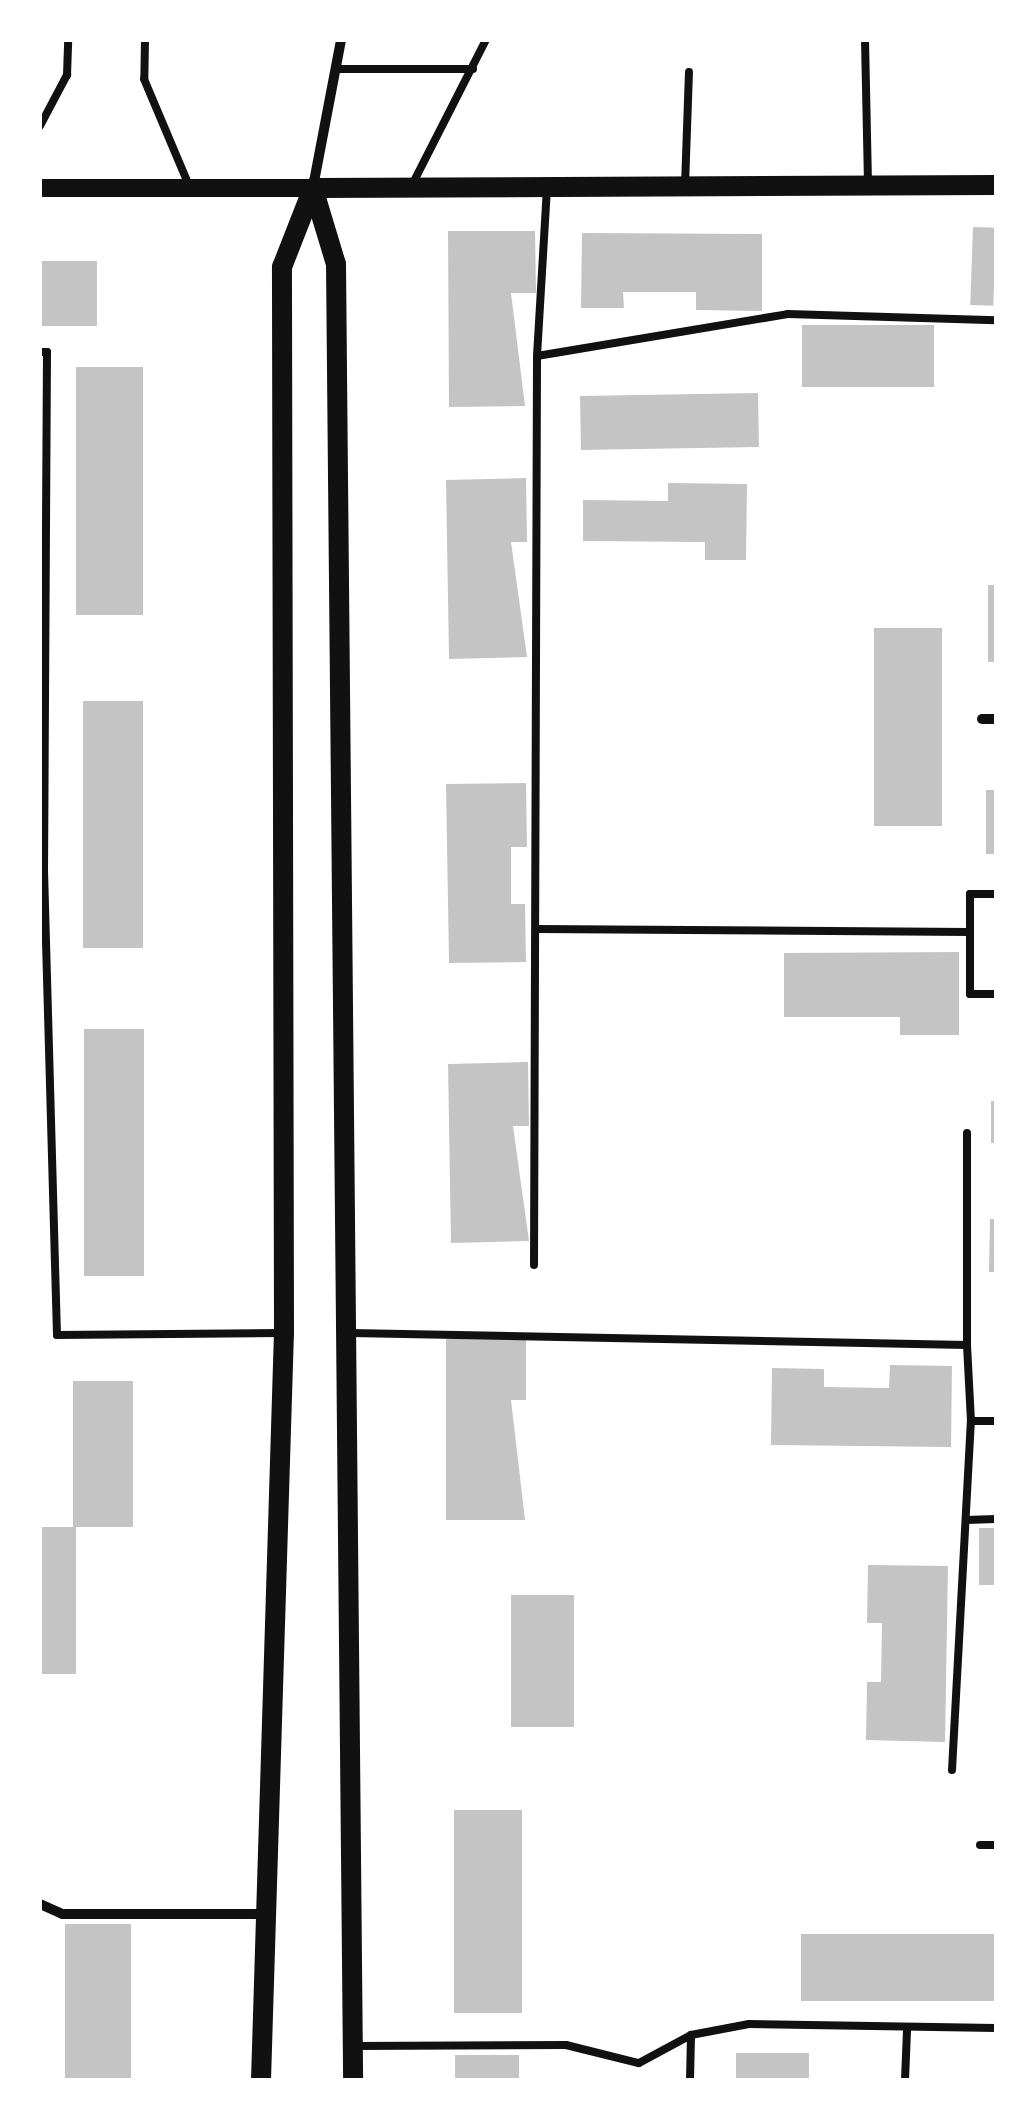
<!DOCTYPE html>
<html>
<head>
<meta charset="utf-8">
<style>
	body { margin:0 }
	#map { position:relative; width:1036px; height:2120px; overflow:hidden; background:#fff; font-family:Literata,serif }
	div>[style] { position:absolute }
	.building>* { inset:0; background:#c4c4c4; transform-origin:0 0 }
	.service>* { height:8px; margin:-4px; padding:0 4px; transform-origin:4px; border-radius:4px; background:#111 }
	.minor>* { height:10px; margin:-5px; padding:0 5px; transform-origin:5px; border-radius:5px; background:#111 }
	.tertiary>* { height:18px; margin:-9px; padding:0 9px; transform-origin:9px; border-radius:9px; background:#111 }
	.secondary>* { height:20px; margin:-10px; padding:0 10px; transform-origin:10px; border-radius:10px; background:#111 }
	span { translate:-50% -50%; white-space:nowrap; text-align:center; line-height:1.15; -webkit-text-stroke:10px #fff; paint-order:stroke }
	.frame { position:absolute; inset:0; border:42px solid #fff; pointer-events:none }
</style>
</head>
<body>
<div id="map">
	<div class="building">
		<div style="left:973px;top:227px;width:23px;height:78px;rotate:2deg"></div>
		<div style="clip-path:polygon(448px 231px,535px 231px,536px 293px,511px 293px,525px 406px,449px 407px)"></div>
		<div style="clip-path:polygon(582px 233px,762px 234px,762px 311px,696px 310px,696px 292px,623px 292px,624px 308px,581px 308px)"></div>
		<div style="left:40px;top:261px;width:57px;height:65px"></div>
		<div style="left:802px;top:325px;width:132px;height:62px"></div>
		<div style="left:76px;top:367px;width:67px;height:248px"></div>
		<div style="left:758px;top:393px;width:54px;height:178px;rotate:89deg"></div>
		<div style="clip-path:polygon(526px 478px,527px 542px,511px 542px,527px 657px,449px 659px,446px 480px)"></div>
		<div style="clip-path:polygon(668px 483px,747px 484px,746px 560px,705px 560px,705px 542px,583px 541px,583px 500px,668px 501px)"></div>
		<div style="left:988px;top:585px;width:8px;height:77px"></div>
		<div style="left:942px;top:628px;width:198px;height:68px;rotate:90deg"></div>
		<div style="left:83px;top:701px;width:60px;height:247px"></div>
		<div style="clip-path:polygon(526px 783px,527px 847px,511px 847px,511px 904px,525px 904px,526px 962px,449px 963px,446px 784px)"></div>
		<div style="left:996px;top:790px;width:64px;height:10px;rotate:90deg"></div>
		<div style="clip-path:polygon(959px 952px,959px 1035px,900px 1035px,900px 1017px,784px 1017px,784px 953px)"></div>
		<div style="left:84px;top:1029px;width:60px;height:247px"></div>
		<div style="clip-path:polygon(528px 1062px,529px 1126px,513px 1126px,529px 1241px,451px 1243px,448px 1064px)"></div>
		<div style="left:991px;top:1101px;width:5px;height:42px"></div>
		<div style="clip-path:polygon(990px 1219px,996px 1219px,996px 1272px,989px 1272px)"></div>
		<div style="clip-path:polygon(446px 1339px,526px 1339px,526px 1400px,511px 1400px,525px 1520px,446px 1520px)"></div>
		<div style="clip-path:polygon(890px 1365px,952px 1366px,951px 1447px,771px 1445px,772px 1368px,824px 1369px,824px 1387px,889px 1388px)"></div>
		<div style="left:73px;top:1381px;width:60px;height:146px"></div>
		<div style="left:40px;top:1527px;width:36px;height:147px"></div>
		<div style="left:979px;top:1528px;width:17px;height:57px"></div>
		<div style="clip-path:polygon(868px 1565px,948px 1566px,945px 1742px,866px 1740px,867px 1682px,881px 1682px,882px 1623px,867px 1623px)"></div>
		<div style="left:511px;top:1595px;width:63px;height:132px"></div>
		<div style="left:454px;top:1810px;width:68px;height:203px"></div>
		<div style="left:65px;top:1924px;width:66px;height:156px"></div>
		<div style="left:801px;top:1934px;width:195px;height:67px"></div>
		<div style="left:809px;top:2053px;width:27px;height:73px;rotate:90deg"></div>
		<div style="left:455px;top:2055px;width:64px;height:25px"></div>
	</div>
	<div class="service">
		<div style="left:145px;top:40px;width:39px;rotate:91deg"></div>
		<div style="left:144px;top:79px;width:118px;rotate:67.1deg"></div>
		<div style="left:865px;top:40px;width:145px;rotate:88.8deg"></div>
		<div style="left:336px;top:69px;width:137px"></div>
		<div style="left:40px;top:126px;width:58px;rotate:-62.1deg"></div>
		<div style="left:67px;top:75px;width:35px;rotate:-88deg"></div>
		<div style="left:413px;top:183px;width:161px;rotate:-63deg"></div>
		<div style="left:685px;top:186px;width:114px;rotate:-88deg"></div>
		<div style="left:40px;top:352px;width:7px"></div>
		<div style="left:47px;top:352px;width:518px;rotate:90.33deg"></div>
		<div style="left:44px;top:870px;width:465px;rotate:88.4deg"></div>
		<div style="left:57px;top:1335px;width:223px;rotate:-0.5deg"></div>
		<div style="left:537px;top:356px;width:254px;rotate:-9.5deg"></div>
		<div style="left:788px;top:314px;width:208px;rotate:1.7deg"></div>
		<div style="left:996px;top:894px;width:26px;rotate:180deg"></div>
		<div style="left:970px;top:894px;width:100px;rotate:90deg"></div>
		<div style="left:970px;top:994px;width:26px"></div>
		<div style="left:536px;top:929px;width:434px;rotate:0.4deg"></div>
		<div style="left:967px;top:1133px;width:212px;rotate:90deg"></div>
		<div style="left:534px;top:1265px;width:909px;rotate:-89.81deg"></div>
		<div style="left:537px;top:356px;width:169px;rotate:-86.6deg"></div>
		<div style="left:350px;top:1333px;width:617px;rotate:1.11deg"></div>
		<div style="left:967px;top:1345px;width:76px;rotate:87deg"></div>
		<div style="left:971px;top:1421px;width:25px"></div>
		<div style="left:966px;top:1520px;width:30px;rotate:-2deg"></div>
		<div style="left:952px;top:1770px;width:350px;rotate:-86.9deg"></div>
		<div style="left:980px;top:1845px;width:16px"></div>
		<div style="left:355px;top:2046px;width:211px;rotate:-0.3deg"></div>
		<div style="left:566px;top:2045px;width:75px;rotate:13.9deg"></div>
		<div style="left:639px;top:2063px;width:59px;rotate:-28.3deg"></div>
		<div style="left:690px;top:2080px;width:45px;rotate:-88.7deg"></div>
		<div style="left:691px;top:2035px;width:59px;rotate:-10.7deg"></div>
		<div style="left:749px;top:2024px;width:247px;rotate:0.9deg"></div>
		<div style="left:905px;top:2080px;width:49px;rotate:-87.7deg"></div>
	</div>
	<div class="minor">
		<div style="left:313px;top:187px;width:150px;rotate:-79.2deg"></div>
		<div style="left:982px;top:719px;width:14px"></div>
		<div style="left:40px;top:1904px;width:24px;rotate:24deg"></div>
		<div style="left:62px;top:1914px;width:202px"></div>
	</div>
	<div class="tertiary">
		<div style="left:40px;top:188px;width:273px"></div>
	</div>
	<div class="secondary">
		<div style="left:313px;top:188px;width:79px;rotate:73.2deg"></div>
		<div style="left:336px;top:264px;width:1816px;rotate:89.46deg"></div>
		<div style="left:313px;top:188px;width:683px;rotate:-0.25deg"></div>
		<div style="left:261px;top:2080px;width:747px;rotate:-88.24deg"></div>
		<div style="left:284px;top:1333px;width:1066px;rotate:-90.11deg"></div>
		<div style="left:282px;top:267px;width:85px;rotate:-68.6deg"></div>
	</div>
	<div class="frame"></div>
</div>
</body>
</html>
